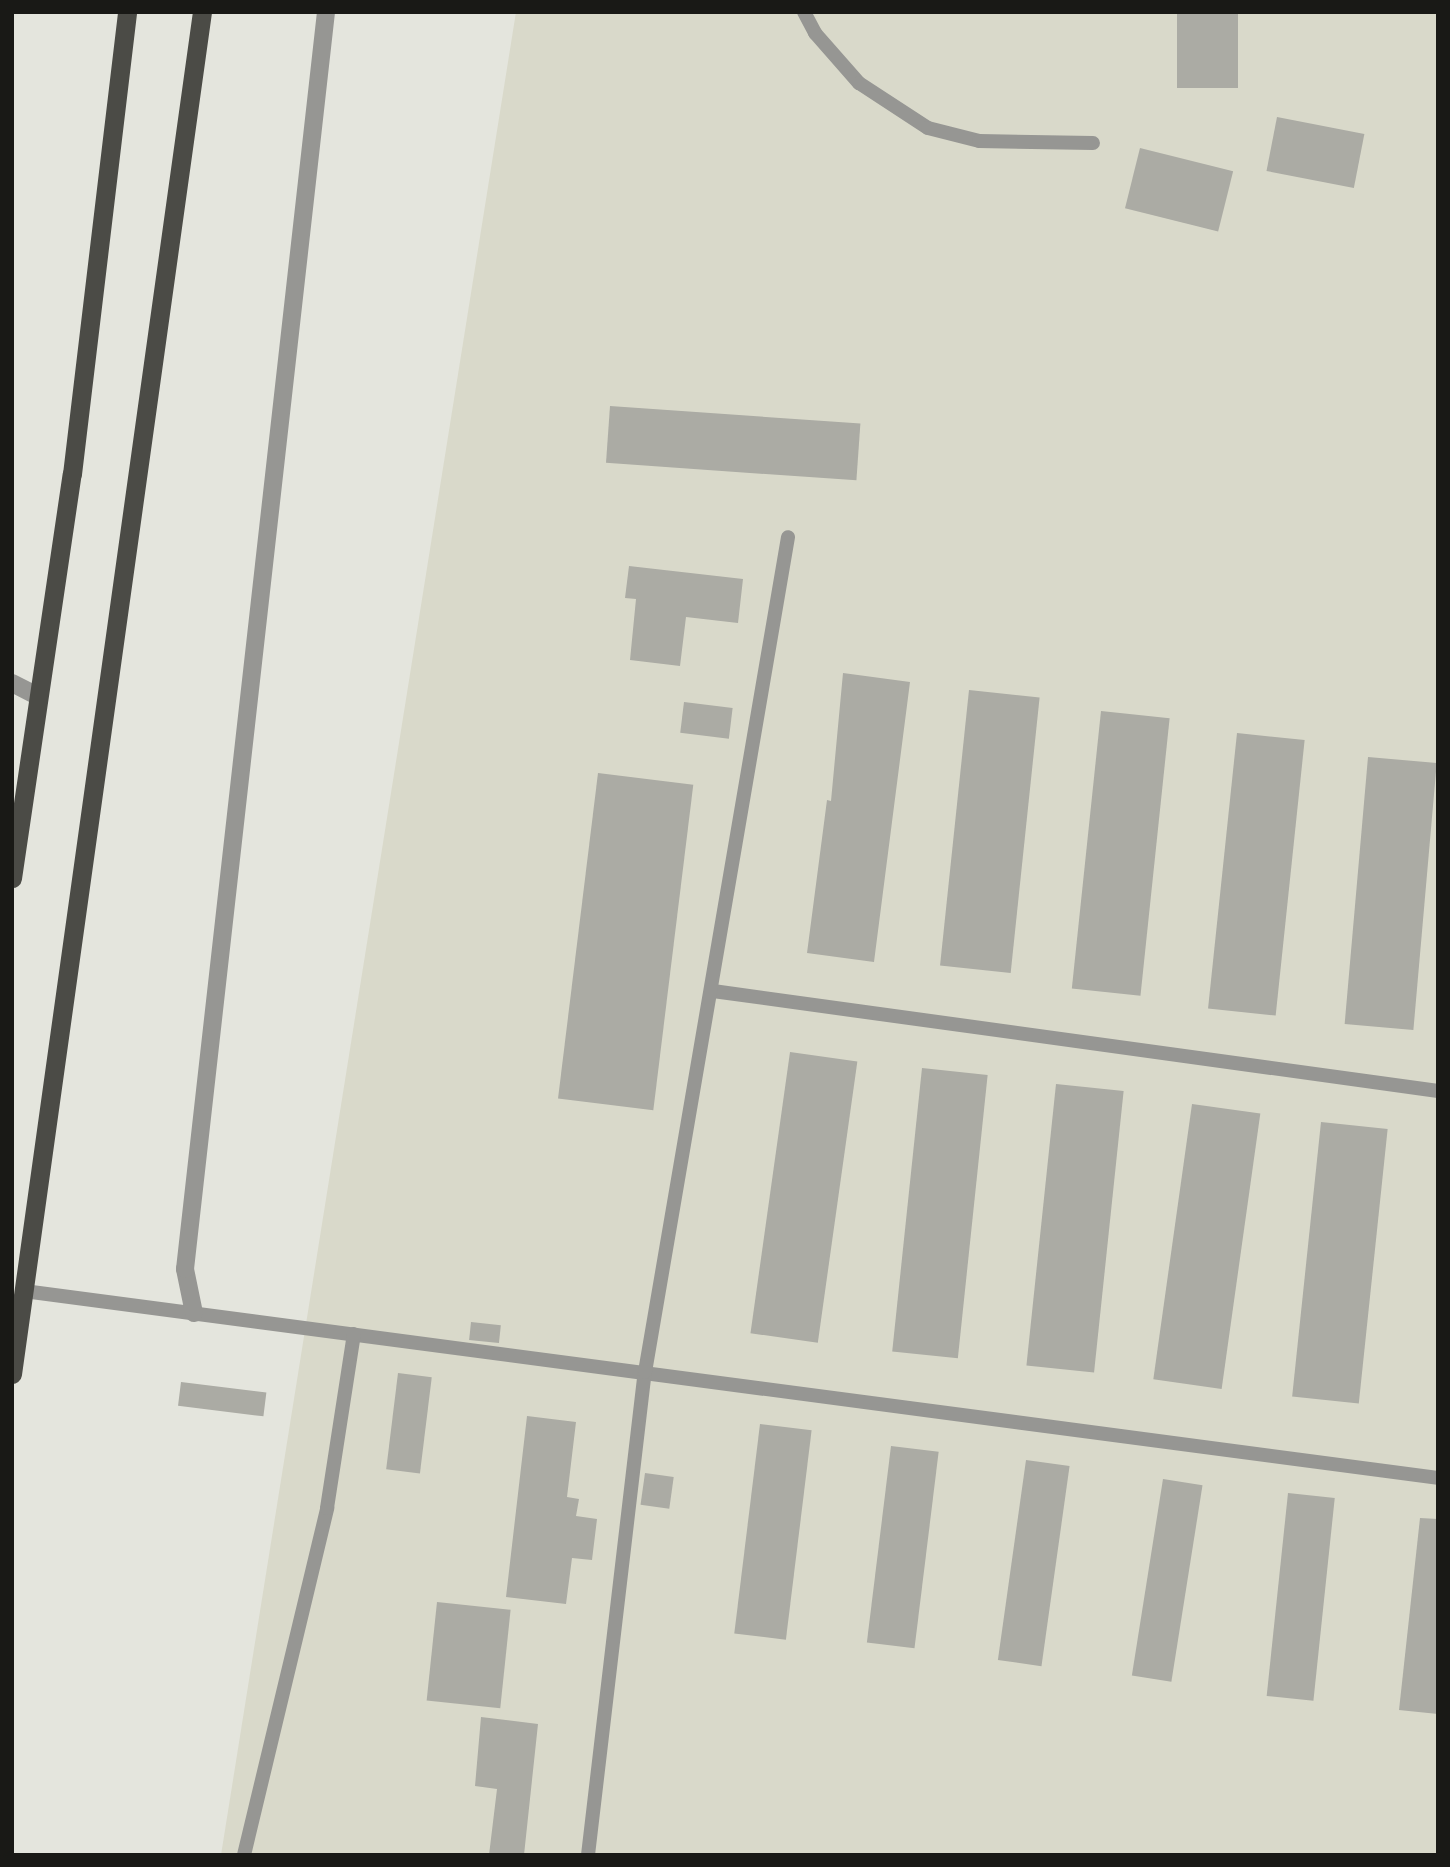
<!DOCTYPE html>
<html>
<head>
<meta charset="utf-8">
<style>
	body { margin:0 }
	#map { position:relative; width:1450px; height:1867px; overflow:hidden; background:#e4e5dd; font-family:"Space Grotesk",sans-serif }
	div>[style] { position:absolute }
	.built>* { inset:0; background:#d9d9ca }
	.building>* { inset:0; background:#ababa4; transform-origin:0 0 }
	.service>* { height:14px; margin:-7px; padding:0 7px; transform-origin:7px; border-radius:7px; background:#969693 }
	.minor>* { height:18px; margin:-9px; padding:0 9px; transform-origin:9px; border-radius:9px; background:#969693 }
	.trunk>* { height:19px; margin:-9.5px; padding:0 9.5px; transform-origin:9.5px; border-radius:9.5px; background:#4b4b46 }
	span { translate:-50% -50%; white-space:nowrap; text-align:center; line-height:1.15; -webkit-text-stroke:5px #fffffe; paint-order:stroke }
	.frame { position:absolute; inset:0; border:14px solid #191916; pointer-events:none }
</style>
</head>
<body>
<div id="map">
	<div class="built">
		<div style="clip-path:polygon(516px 12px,1438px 12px,1438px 1855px,221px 1855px)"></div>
	</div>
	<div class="building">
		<div style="left:1177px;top:12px;width:61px;height:76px"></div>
		<div style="left:1277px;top:117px;width:89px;height:55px;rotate:11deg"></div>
		<div style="left:1140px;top:148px;width:96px;height:62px;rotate:14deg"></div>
		<div style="left:610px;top:406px;width:251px;height:57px;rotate:4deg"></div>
		<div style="clip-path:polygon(629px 566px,743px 579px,738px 623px,686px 617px,680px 666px,630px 660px,636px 599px,625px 598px)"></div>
		<div style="clip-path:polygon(843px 673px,910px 682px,874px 962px,807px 953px,827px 800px,831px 801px)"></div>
		<div style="left:969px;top:690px;width:71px;height:277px;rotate:6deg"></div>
		<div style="left:684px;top:702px;width:49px;height:31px;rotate:7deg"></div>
		<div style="left:1101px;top:711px;width:69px;height:279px;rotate:6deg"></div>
		<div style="left:1237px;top:733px;width:68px;height:277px;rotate:6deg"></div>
		<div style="left:1368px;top:757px;width:69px;height:268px;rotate:5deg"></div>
		<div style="left:598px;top:773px;width:96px;height:328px;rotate:7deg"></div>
		<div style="left:790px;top:1052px;width:68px;height:284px;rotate:8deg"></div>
		<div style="left:922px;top:1068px;width:66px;height:285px;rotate:6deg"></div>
		<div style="left:1056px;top:1084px;width:68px;height:283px;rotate:6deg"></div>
		<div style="left:1192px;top:1104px;width:69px;height:278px;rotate:8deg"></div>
		<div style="left:1321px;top:1122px;width:67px;height:276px;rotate:6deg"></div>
		<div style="left:471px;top:1322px;width:30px;height:18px;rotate:6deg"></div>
		<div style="left:398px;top:1373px;width:34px;height:97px;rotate:7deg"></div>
		<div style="left:181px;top:1382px;width:86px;height:24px;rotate:7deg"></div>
		<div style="clip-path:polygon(527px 1416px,576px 1422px,567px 1497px,579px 1499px,576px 1516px,597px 1519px,592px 1560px,572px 1558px,566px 1604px,506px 1597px)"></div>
		<div style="left:760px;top:1424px;width:52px;height:211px;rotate:7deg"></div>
		<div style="left:891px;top:1446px;width:48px;height:198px;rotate:7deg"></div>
		<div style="left:1026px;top:1460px;width:44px;height:202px;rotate:8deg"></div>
		<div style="left:645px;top:1473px;width:29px;height:32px;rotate:8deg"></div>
		<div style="left:1163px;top:1479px;width:40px;height:199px;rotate:9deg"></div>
		<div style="left:1288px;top:1493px;width:47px;height:204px;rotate:6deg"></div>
		<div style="clip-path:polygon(1420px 1518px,1438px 1519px,1438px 1714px,1399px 1710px)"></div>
		<div style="left:437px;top:1602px;width:74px;height:99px;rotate:6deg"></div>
		<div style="clip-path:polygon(481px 1717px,538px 1724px,524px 1855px,489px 1855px,497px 1789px,475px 1786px)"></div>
	</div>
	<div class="service">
		<div style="left:804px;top:12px;width:24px;rotate:62deg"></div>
		<div style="left:815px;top:33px;width:67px;rotate:48.7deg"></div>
		<div style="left:859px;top:83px;width:82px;rotate:33.1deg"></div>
		<div style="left:928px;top:128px;width:53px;rotate:14.3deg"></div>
		<div style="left:979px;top:141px;width:114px;rotate:1deg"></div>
		<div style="left:713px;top:991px;width:732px;rotate:7.85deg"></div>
		<div style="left:24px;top:1291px;width:1426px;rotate:7.53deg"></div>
		<div style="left:244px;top:1855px;width:357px;rotate:-76.5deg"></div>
		<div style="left:327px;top:1508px;width:176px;rotate:-81.2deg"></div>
		<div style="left:588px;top:1855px;width:486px;rotate:-83.3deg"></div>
		<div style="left:645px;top:1372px;width:847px;rotate:-80.28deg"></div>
	</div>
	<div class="minor">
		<div style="left:12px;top:683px;width:30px;rotate:27deg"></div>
		<div style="left:194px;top:1313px;width:45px;rotate:-101.6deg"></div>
		<div style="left:185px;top:1269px;width:1265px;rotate:-83.6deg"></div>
	</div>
	<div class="trunk">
		<div style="left:12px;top:878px;width:408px;rotate:-81.6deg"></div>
		<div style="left:72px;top:474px;width:465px;rotate:-83.2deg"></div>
		<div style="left:12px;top:1374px;width:1375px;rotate:-82.06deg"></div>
	</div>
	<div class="frame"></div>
</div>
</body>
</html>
